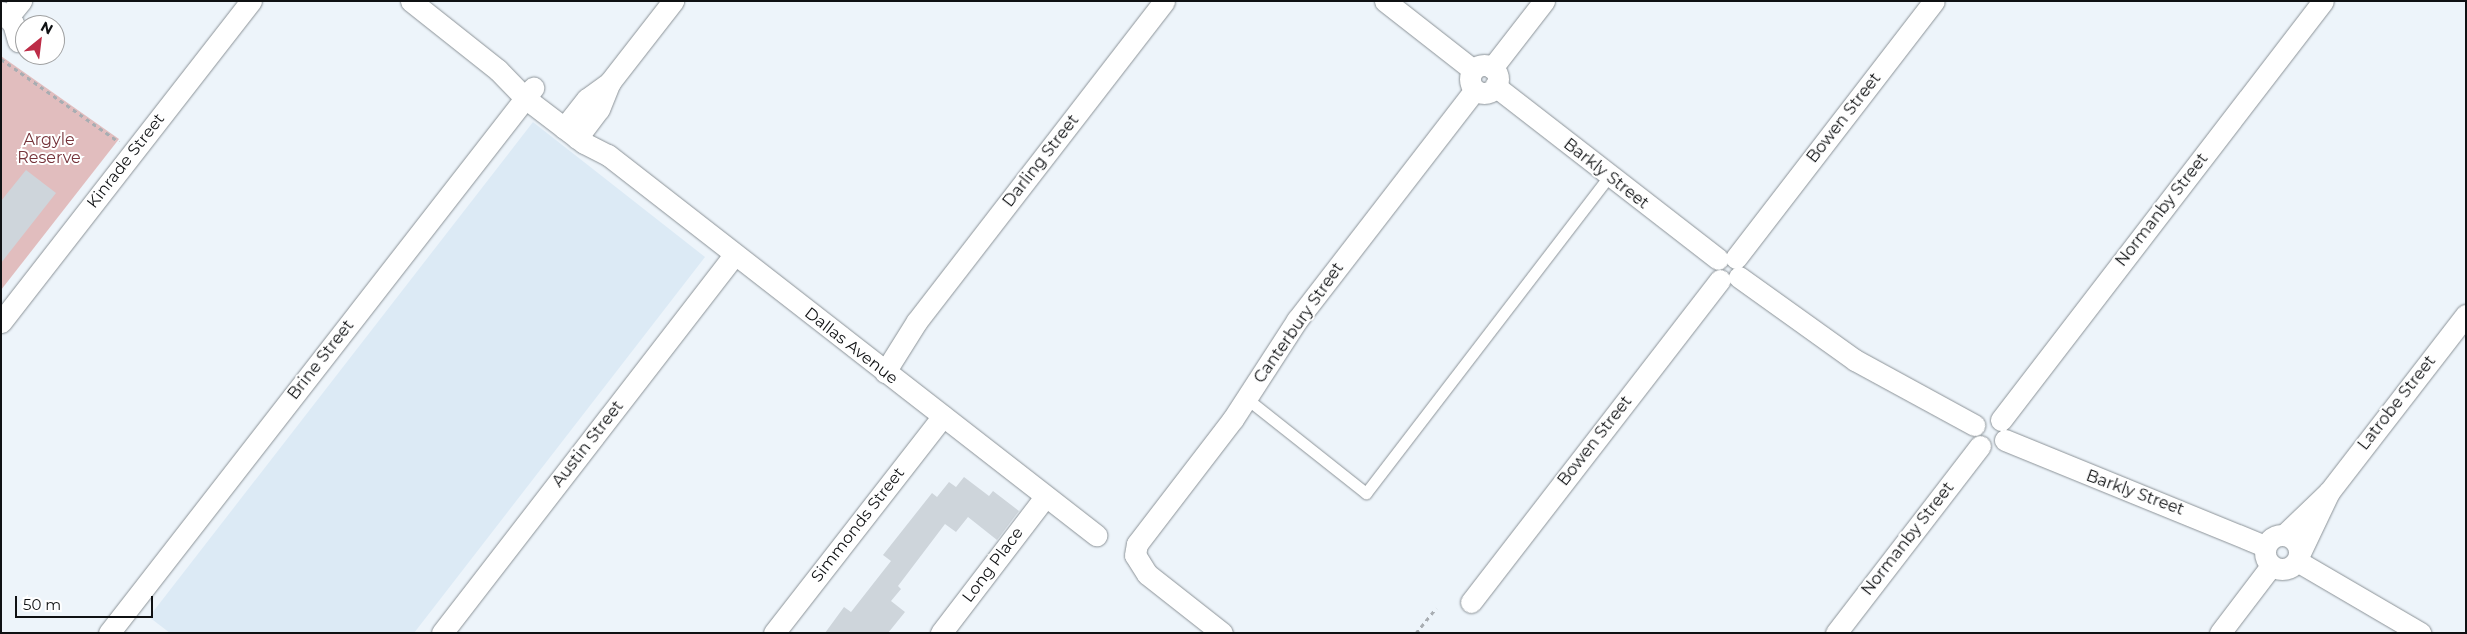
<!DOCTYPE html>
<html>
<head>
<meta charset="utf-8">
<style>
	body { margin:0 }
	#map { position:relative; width:2467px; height:634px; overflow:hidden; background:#edf4fa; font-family:Montserrat,sans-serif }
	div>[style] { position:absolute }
	.built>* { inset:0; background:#dceaf5 }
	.green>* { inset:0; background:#e1bdbe }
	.building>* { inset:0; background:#ced5db }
	.path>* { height:3px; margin-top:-1.5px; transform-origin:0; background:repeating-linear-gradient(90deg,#a8adb2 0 4px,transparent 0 8px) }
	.roads { filter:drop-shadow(0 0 1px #8b9297) drop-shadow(0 0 1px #8b9297) }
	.lane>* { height:11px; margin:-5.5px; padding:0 5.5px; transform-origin:5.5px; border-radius:5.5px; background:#fff }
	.street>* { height:21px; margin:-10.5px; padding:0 10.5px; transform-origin:10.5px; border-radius:10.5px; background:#fff }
	.street>.ring { margin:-10.5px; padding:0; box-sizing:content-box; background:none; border:21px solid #fff; border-radius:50% }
	span { translate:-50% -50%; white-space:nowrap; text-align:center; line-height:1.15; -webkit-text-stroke:4px #fff; paint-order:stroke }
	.street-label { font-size:16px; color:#0f1113 }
	.park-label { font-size:16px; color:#75333a }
	.frame { position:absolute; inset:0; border:2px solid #0f1113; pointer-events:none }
	.north { position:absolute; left:15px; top:15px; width:50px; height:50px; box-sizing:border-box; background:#fff; border:1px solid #9fa0a1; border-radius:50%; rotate:29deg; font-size:14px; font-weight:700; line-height:20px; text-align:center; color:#0f1113 }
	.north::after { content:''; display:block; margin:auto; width:18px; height:22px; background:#bd2c47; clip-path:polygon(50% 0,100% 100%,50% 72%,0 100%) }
	.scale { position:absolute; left:15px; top:596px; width:138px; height:22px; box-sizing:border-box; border:2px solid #0f1113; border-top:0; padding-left:6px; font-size:15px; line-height:18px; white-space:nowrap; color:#0f1113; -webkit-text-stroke:4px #fff; paint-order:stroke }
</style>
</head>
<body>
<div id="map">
	<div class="built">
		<div style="clip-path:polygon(533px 122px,705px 257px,414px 633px,170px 633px,149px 617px)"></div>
	</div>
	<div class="green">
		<div style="clip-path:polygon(1px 56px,119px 139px,1px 290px)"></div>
	</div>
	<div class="building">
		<div style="clip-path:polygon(26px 170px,56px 193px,1px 263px,1px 201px)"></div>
		<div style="clip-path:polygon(964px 477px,989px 496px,993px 491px,1019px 511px,997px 540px,968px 517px,956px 532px,945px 524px,898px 586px,901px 589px,891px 601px,905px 612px,888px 633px,825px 633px,844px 607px,851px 612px,891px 561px,883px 555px,932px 493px,937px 497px,949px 482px,956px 487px)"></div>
	</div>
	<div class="path">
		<div style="left:1px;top:59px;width:144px;rotate:35.1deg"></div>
		<div style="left:1416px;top:633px;width:32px;rotate:-51deg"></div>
	</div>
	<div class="roads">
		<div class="lane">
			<div style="left:1246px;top:398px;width:153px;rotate:38.4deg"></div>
			<div style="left:1366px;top:493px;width:397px;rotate:-52.5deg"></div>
		</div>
		<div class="street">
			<div style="left:411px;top:1px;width:111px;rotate:38.4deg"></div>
			<div style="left:498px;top:70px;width:39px;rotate:46deg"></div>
			<div style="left:525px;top:98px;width:74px;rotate:37.3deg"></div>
			<div style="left:584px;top:143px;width:27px;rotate:27deg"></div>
			<div style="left:608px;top:155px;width:619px;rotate:37.91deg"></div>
			<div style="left:1385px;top:1px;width:112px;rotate:38.1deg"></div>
			<div style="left:1px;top:12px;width:16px;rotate:43deg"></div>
			<div style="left:13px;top:23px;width:19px;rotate:74deg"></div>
			<div style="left:8px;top:17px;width:21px;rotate:-51deg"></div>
			<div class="ring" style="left:1470px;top:65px;width:7px;height:7px"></div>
			<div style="left:1492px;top:68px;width:85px;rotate:-52.2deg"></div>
			<div style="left:1495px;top:86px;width:282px;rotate:37.8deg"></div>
			<div style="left:564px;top:128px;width:37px;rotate:-52deg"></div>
			<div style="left:587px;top:99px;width:29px;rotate:-36deg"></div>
			<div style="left:577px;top:138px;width:36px;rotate:-53deg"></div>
			<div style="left:599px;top:109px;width:29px;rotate:-68deg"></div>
			<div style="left:610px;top:82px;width:103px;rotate:-52.1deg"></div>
			<div style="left:1736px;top:258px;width:324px;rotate:-52.4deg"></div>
			<div style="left:1739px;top:277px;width:143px;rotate:35.6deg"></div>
			<div style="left:1855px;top:360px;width:136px;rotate:28.6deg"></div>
			<div style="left:1px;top:322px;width:407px;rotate:-52.1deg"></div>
			<div style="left:885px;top:372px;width:60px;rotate:-57.9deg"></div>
			<div style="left:917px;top:321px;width:404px;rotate:-52.3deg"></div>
			<div style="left:2001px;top:420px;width:528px;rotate:-52.46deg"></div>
			<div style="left:2005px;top:440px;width:281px;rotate:22.2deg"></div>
			<div class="ring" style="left:2265px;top:535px;width:13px;height:13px"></div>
			<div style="left:2284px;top:535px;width:62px;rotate:-43.7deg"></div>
			<div style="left:2299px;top:555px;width:70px;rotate:-64.5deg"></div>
			<div style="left:2329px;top:492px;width:224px;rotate:-52.3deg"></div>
			<div style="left:2297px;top:561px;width:143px;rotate:30.3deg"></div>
			<div style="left:1471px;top:602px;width:407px;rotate:-52.3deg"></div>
			<div style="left:109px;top:633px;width:691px;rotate:-52.12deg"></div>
			<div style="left:442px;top:633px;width:478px;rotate:-52.3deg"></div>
			<div style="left:774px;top:633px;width:275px;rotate:-52.1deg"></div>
			<div style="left:941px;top:633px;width:171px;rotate:-52.6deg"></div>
			<div style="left:1222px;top:633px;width:95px;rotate:-141.8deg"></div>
			<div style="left:1147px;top:574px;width:22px;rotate:-122deg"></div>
			<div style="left:1135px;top:555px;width:11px;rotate:-80deg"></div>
			<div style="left:1137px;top:544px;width:158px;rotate:-52.5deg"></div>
			<div style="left:1233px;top:419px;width:118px;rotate:-57.1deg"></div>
			<div style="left:1297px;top:320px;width:291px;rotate:-52.3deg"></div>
			<div style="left:1836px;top:633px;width:236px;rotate:-52.4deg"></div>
			<div style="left:2220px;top:633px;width:84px;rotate:-52.7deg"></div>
		</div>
	</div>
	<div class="street-label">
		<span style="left:1844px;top:118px;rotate:-52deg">Bowen Street</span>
		<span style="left:126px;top:161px;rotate:-52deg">Kinrade Street</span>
		<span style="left:1041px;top:161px;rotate:-52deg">Darling Street</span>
		<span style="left:1606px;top:174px;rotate:38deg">Barkly Street</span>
		<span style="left:2162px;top:210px;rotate:-52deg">Normanby Street</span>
		<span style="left:1299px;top:323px;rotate:-55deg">Canterbury Street</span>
		<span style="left:851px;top:346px;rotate:38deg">Dallas Avenue</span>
		<span style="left:321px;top:360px;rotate:-52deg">Brine Street</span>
		<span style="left:2397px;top:403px;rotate:-52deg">Latrobe Street</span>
		<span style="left:1595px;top:441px;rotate:-52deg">Bowen Street</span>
		<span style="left:588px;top:444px;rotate:-52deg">Austin Street</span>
		<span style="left:2135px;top:493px;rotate:20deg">Barkly Street</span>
		<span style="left:858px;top:525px;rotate:-52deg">Simmonds Street</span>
		<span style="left:1908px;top:539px;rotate:-52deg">Normanby Street</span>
		<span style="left:993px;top:565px;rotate:-53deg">Long Place</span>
	</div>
	<div class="park-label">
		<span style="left:49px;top:149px">Argyle<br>Reserve</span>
	</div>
	<div class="frame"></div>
	<div class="north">N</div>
	<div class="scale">50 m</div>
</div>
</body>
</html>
